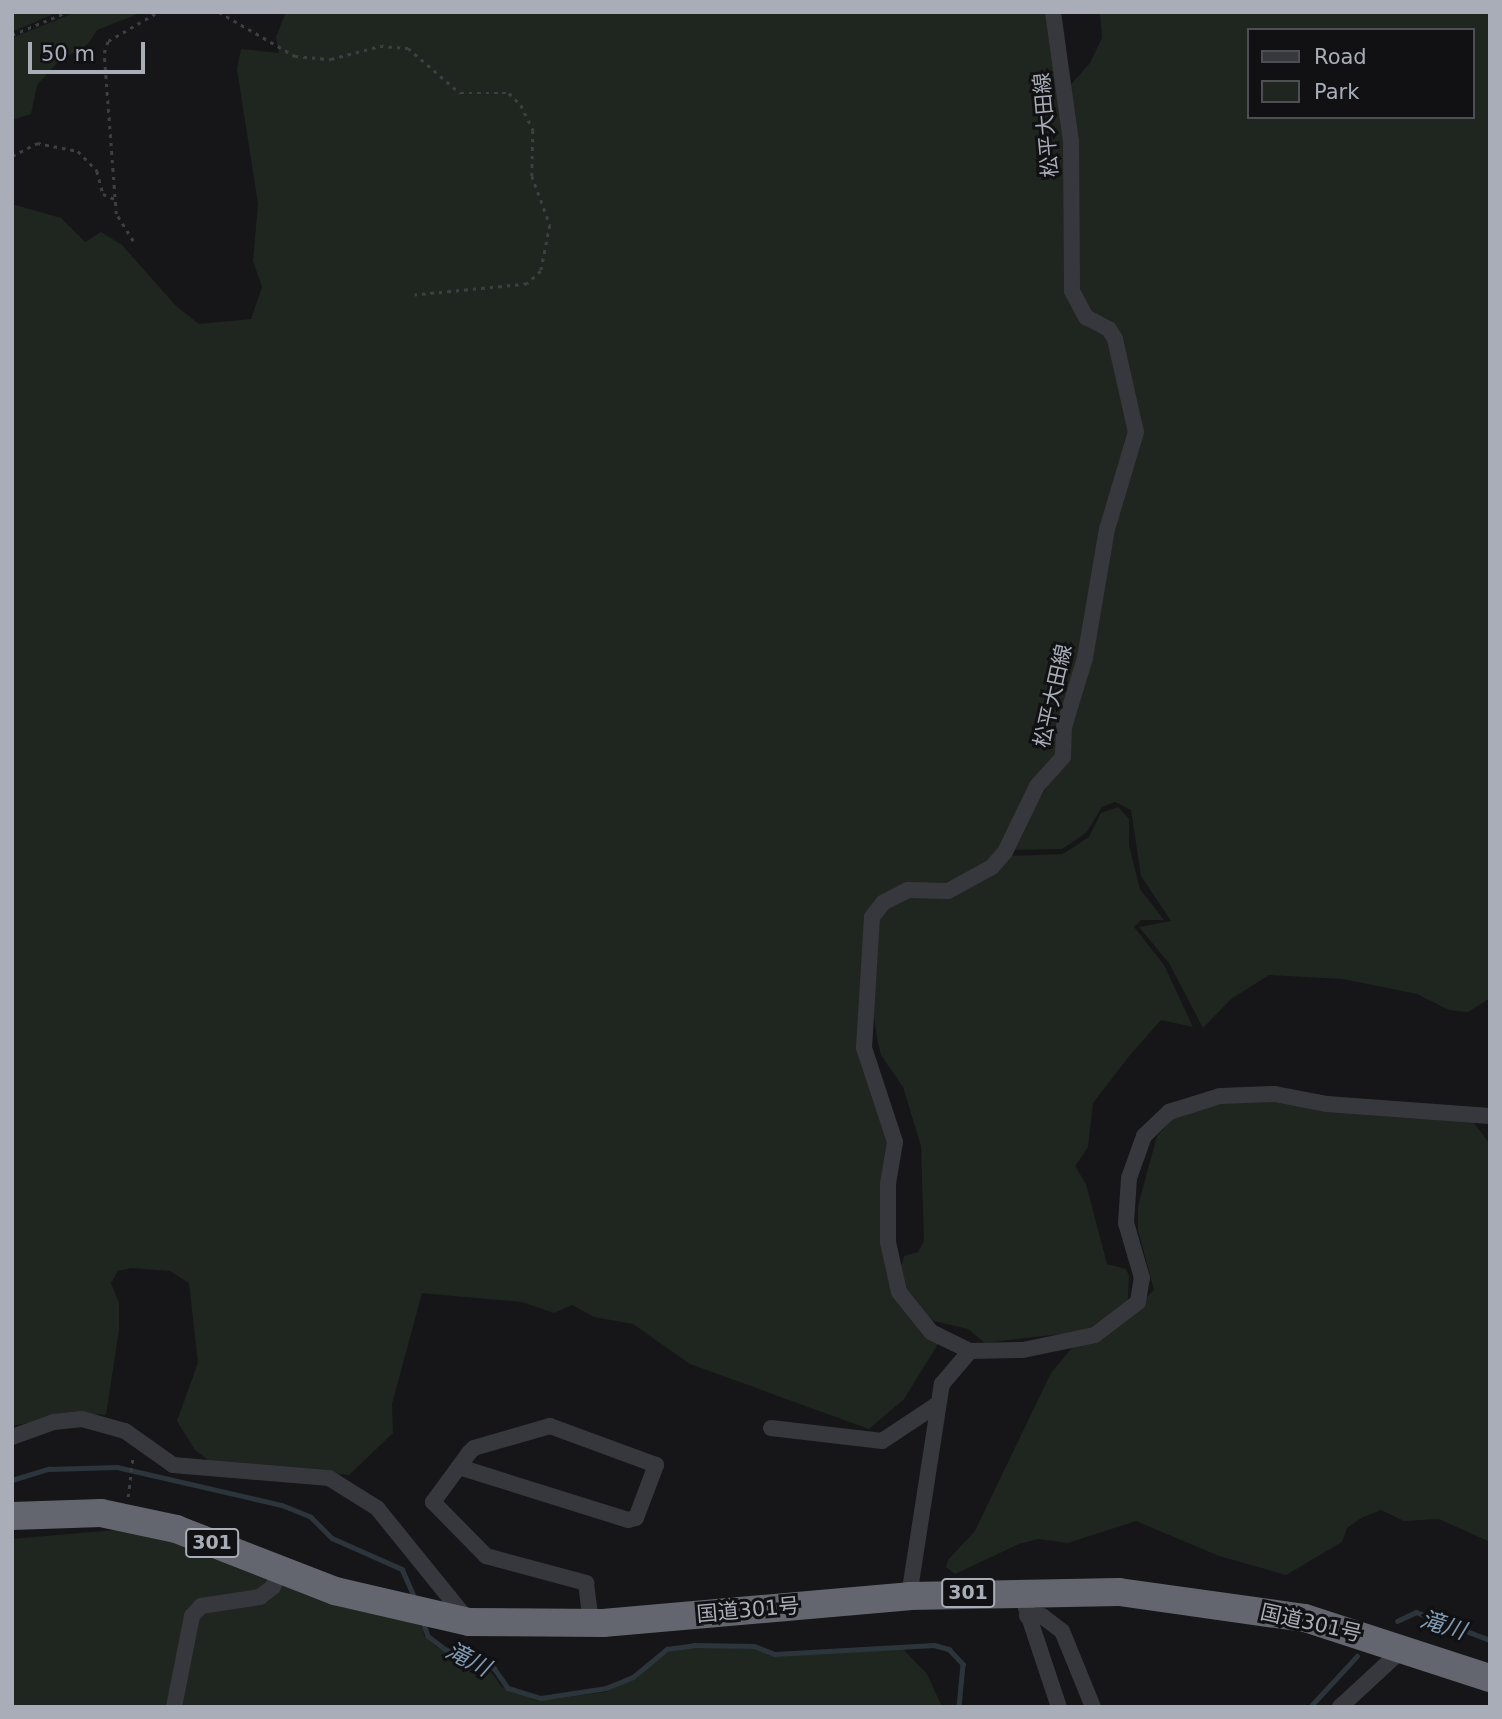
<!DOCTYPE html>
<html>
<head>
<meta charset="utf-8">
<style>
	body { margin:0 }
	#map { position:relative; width:1502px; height:1719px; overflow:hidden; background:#161618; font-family:"DejaVu Sans","Noto Sans JP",sans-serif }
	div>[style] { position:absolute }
	.green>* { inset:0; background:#1e261f }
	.stream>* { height:4.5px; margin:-2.25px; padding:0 2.25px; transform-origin:2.25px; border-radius:2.25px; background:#2c353c }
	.path>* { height:2.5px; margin-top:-1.25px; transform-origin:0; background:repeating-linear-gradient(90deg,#3d3f44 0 3.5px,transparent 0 8.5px) }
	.street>* { height:16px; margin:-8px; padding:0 8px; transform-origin:8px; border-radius:8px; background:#37383d }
	.highway>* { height:28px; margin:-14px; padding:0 14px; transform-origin:14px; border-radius:14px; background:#63666e }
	span { translate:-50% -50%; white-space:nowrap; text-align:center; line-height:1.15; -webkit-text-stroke:6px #111113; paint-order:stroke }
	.shield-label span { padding:2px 5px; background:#111113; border:2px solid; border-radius:5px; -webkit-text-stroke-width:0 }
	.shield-label { font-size:19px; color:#a8adb8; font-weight:700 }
	.street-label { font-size:21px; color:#a8adb8 }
	.water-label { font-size:23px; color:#7f9bb3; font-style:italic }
	.frame { position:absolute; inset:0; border:14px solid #a8adb8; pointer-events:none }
	.legend { position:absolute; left:1247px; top:28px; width:228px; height:91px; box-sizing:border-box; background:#111113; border:2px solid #4d4f55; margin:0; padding:9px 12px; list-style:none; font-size:21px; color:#a8adb8 }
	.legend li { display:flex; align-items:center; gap:14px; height:35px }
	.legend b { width:35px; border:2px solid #4d4f55 }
	.scale { position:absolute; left:28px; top:42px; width:117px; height:32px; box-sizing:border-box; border:4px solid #a8adb8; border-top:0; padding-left:9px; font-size:21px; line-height:24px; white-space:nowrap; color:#a8adb8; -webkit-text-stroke:5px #111113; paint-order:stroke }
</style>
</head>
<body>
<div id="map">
	<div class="green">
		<div style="clip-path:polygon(12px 12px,58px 12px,12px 32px)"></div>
		<div style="clip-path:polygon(76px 12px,143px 12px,97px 30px,88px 44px,58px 62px,37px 85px,31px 114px,12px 120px,12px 38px)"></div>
		<div style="clip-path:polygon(286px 12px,1050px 12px,1065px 88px,1071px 292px,1104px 329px,1134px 431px,1062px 743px,1003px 852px,951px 887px,880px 901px,858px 1035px,889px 1132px,887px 1260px,938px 1344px,904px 1399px,869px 1429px,690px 1364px,633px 1324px,594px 1317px,572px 1305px,554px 1313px,522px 1302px,422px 1293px,392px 1404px,393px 1433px,349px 1475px,212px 1463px,195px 1450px,177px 1421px,198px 1363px,189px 1283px,170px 1271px,131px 1268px,118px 1271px,111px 1283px,119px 1303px,119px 1330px,106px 1415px,79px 1413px,12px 1426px,12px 204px,61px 218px,85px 242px,101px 232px,122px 245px,176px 306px,199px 324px,251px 319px,262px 287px,253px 261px,258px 204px,237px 69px,241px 49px,279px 53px,276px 37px)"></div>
		<div style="clip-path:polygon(evenodd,1100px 12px,1490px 12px,1490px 998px,1468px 1012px,1449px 1010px,1417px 994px,1343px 979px,1269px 975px,1231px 999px,1203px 1028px,1169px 963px,1139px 927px,1171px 921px,1141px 876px,1131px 810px,1115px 802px,1102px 807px,1086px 833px,1062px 849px,1009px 850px,1060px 764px,1095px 593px,1133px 453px,1120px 352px,1077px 299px,1068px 88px,1090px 63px,1102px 38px,1100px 12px,1248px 30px,1472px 30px,1472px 117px,1248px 117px,1248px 30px)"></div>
		<div style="clip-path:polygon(1118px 807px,1129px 819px,1129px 846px,1140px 889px,1164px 920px,1141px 920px,1134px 927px,1164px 965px,1193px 1027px,1161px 1020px,1130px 1055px,1093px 1103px,1088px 1147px,1075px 1166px,1086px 1184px,1107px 1264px,1126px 1269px,1129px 1276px,1128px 1298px,1121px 1311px,1087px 1331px,985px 1343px,968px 1329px,934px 1321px,912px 1305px,900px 1270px,904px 1256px,918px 1252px,924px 1241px,921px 1146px,903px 1087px,881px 1055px,877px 1038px,871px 995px,879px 912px,908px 895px,948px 893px,1007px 856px,1063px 854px,1089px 837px,1101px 813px)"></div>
		<div style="clip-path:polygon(1250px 1098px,1471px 1119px,1490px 1144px,1490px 1542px,1439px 1519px,1404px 1521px,1381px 1510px,1361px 1518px,1347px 1528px,1342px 1542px,1286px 1575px,1219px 1556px,1136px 1521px,1068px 1543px,1038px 1539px,1019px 1544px,955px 1574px,946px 1567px,948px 1560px,975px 1531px,1051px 1373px,1076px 1343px,1114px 1330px,1154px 1290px,1138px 1230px,1138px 1206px,1157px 1136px,1178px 1113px)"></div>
		<div style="clip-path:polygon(115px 1530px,151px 1534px,270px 1581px,263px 1589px,187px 1616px,169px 1707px,12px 1707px,12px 1539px)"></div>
		<div style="clip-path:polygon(278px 1584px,423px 1626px,424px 1636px,438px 1648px,488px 1668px,502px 1687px,538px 1701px,606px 1692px,669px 1652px,689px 1648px,746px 1647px,781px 1656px,902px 1648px,927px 1674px,942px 1707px,178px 1707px,188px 1637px,204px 1610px)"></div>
	</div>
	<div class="stream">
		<div style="left:12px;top:1480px;width:39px;rotate:-17deg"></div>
		<div style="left:49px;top:1469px;width:68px;rotate:-1.7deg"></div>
		<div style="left:117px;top:1467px;width:169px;rotate:13deg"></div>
		<div style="left:282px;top:1505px;width:31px;rotate:22deg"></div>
		<div style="left:311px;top:1517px;width:30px;rotate:45deg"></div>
		<div style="left:332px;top:1538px;width:77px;rotate:23.9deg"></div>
		<div style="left:402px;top:1569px;width:34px;rotate:66deg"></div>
		<div style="left:423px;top:1621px;width:16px;rotate:72deg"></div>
		<div style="left:428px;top:1636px;width:21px;rotate:37deg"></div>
		<div style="left:445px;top:1649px;width:53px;rotate:21.2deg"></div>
		<div style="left:494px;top:1668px;width:24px;rotate:55deg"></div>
		<div style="left:508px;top:1688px;width:34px;rotate:17deg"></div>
		<div style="left:541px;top:1698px;width:66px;rotate:-8.7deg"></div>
		<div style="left:606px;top:1688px;width:29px;rotate:-22deg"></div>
		<div style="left:633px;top:1677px;width:44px;rotate:-39.5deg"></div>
		<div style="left:667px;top:1649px;width:27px;rotate:-8deg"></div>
		<div style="left:694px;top:1645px;width:60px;rotate:1deg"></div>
		<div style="left:754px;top:1646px;width:22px;rotate:21deg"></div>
		<div style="left:775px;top:1654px;width:159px;rotate:-3.2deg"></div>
		<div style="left:934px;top:1645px;width:16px;rotate:15deg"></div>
		<div style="left:949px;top:1649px;width:21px;rotate:47deg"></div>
		<div style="left:963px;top:1664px;width:43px;rotate:95.3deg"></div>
		<div style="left:1397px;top:1621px;width:21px;rotate:-25deg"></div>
		<div style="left:1416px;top:1612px;width:79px;rotate:20.7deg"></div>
		<div style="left:1310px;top:1707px;width:69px;rotate:-47.3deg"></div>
	</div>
	<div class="path">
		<div style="left:219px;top:12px;width:88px;rotate:30.1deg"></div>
		<div style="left:295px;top:56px;width:36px;rotate:5deg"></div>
		<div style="left:331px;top:59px;width:51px;rotate:-14.9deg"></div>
		<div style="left:380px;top:46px;width:28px;rotate:4deg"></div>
		<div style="left:408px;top:48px;width:69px;rotate:40.9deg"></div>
		<div style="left:460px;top:93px;width:49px"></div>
		<div style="left:509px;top:93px;width:17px;rotate:45deg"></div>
		<div style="left:521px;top:105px;width:28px;rotate:64deg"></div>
		<div style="left:533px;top:130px;width:46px;rotate:91.2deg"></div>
		<div style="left:532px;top:176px;width:52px;rotate:69.8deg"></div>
		<div style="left:550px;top:225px;width:47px;rotate:101.1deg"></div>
		<div style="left:541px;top:271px;width:19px;rotate:137deg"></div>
		<div style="left:527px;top:284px;width:113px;rotate:174.4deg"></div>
		<div style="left:12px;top:35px;width:60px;rotate:-22.7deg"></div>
		<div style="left:12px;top:156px;width:28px;rotate:-27deg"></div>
		<div style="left:37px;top:143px;width:42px;rotate:11deg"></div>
		<div style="left:78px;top:151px;width:28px;rotate:46deg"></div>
		<div style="left:97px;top:171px;width:24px;rotate:75deg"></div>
		<div style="left:103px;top:194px;width:13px;rotate:23deg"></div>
		<div style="left:133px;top:241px;width:32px;rotate:-122deg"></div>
		<div style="left:116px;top:214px;width:161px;rotate:-94.3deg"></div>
		<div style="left:104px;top:53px;width:13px;rotate:-72deg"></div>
		<div style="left:108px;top:41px;width:58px;rotate:-30.1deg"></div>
		<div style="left:128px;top:1497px;width:42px;rotate:-83.2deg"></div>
	</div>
	<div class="street">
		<div style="left:1053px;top:12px;width:131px;rotate:82.1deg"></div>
		<div style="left:1071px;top:142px;width:149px;rotate:89.6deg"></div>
		<div style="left:1072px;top:291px;width:30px;rotate:62deg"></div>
		<div style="left:1086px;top:317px;width:26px;rotate:28deg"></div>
		<div style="left:1109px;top:329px;width:12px;rotate:59deg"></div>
		<div style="left:1115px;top:339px;width:95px;rotate:77.3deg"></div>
		<div style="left:1136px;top:432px;width:101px;rotate:106.6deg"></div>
		<div style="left:1107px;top:529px;width:131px;rotate:99.7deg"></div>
		<div style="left:1085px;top:658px;width:72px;rotate:106.9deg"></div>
		<div style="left:1064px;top:727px;width:30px;rotate:92deg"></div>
		<div style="left:1063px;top:757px;width:39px;rotate:132deg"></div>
		<div style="left:1037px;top:786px;width:73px;rotate:115.9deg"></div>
		<div style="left:1005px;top:852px;width:20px;rotate:131deg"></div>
		<div style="left:992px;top:867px;width:50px;rotate:151.4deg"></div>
		<div style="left:948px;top:891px;width:40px;rotate:-178.6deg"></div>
		<div style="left:908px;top:890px;width:28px;rotate:153deg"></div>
		<div style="left:883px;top:903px;width:18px;rotate:128deg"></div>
		<div style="left:872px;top:917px;width:131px;rotate:93.5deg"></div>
		<div style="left:864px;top:1048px;width:99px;rotate:71.7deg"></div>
		<div style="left:895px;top:1142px;width:43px;rotate:99.5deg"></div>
		<div style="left:888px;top:1184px;width:58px;rotate:90deg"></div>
		<div style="left:888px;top:1242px;width:51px;rotate:77.6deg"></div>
		<div style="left:899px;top:1292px;width:51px;rotate:51.3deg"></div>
		<div style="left:931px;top:1332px;width:43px;rotate:26deg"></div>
		<div style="left:970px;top:1351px;width:53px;rotate:-1.1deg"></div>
		<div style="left:1023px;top:1350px;width:74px;rotate:-11.8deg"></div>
		<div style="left:1095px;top:1335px;width:54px;rotate:-37.5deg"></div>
		<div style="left:1138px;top:1302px;width:24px;rotate:-81deg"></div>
		<div style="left:1142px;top:1278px;width:57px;rotate:-106.2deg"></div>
		<div style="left:1126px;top:1223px;width:45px;rotate:-86.2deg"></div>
		<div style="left:1129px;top:1178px;width:45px;rotate:-70.3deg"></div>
		<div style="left:1144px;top:1136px;width:35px;rotate:-44deg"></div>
		<div style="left:1169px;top:1112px;width:53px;rotate:-17.4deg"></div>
		<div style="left:1220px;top:1096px;width:55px;rotate:-2.1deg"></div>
		<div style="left:1275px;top:1094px;width:53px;rotate:10.9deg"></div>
		<div style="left:1327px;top:1104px;width:163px;rotate:4.2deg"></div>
		<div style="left:771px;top:1428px;width:112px;rotate:6.7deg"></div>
		<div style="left:882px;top:1441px;width:67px;rotate:-33.5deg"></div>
		<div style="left:12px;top:1437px;width:45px;rotate:-19.7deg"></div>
		<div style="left:54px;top:1422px;width:28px;rotate:-6deg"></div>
		<div style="left:82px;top:1419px;width:45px;rotate:15.6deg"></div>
		<div style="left:125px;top:1431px;width:59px;rotate:35.3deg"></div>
		<div style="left:173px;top:1465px;width:157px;rotate:4.8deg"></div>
		<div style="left:329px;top:1478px;width:57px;rotate:32deg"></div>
		<div style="left:377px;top:1508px;width:143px;rotate:51deg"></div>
		<div style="left:459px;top:1467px;width:177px;rotate:17.4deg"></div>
		<div style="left:628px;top:1520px;width:8px;rotate:-14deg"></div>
		<div style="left:636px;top:1518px;width:57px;rotate:-69.3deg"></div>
		<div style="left:656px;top:1465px;width:113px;rotate:-159.8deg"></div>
		<div style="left:550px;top:1426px;width:79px;rotate:163.9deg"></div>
		<div style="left:474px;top:1448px;width:7px;rotate:135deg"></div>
		<div style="left:469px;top:1453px;width:61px;rotate:126.3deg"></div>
		<div style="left:433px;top:1502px;width:76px;rotate:45.5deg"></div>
		<div style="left:486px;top:1556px;width:104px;rotate:15.1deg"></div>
		<div style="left:586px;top:1583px;width:40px;rotate:82.9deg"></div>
		<div style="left:1020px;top:1590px;width:123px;rotate:71.6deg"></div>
		<div style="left:909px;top:1596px;width:215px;rotate:-81.2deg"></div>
		<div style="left:942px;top:1384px;width:43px;rotate:-49.7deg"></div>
		<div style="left:1027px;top:1616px;width:15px"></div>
		<div style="left:1042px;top:1616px;width:25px;rotate:37deg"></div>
		<div style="left:1062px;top:1631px;width:82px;rotate:67.8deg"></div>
		<div style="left:174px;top:1707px;width:93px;rotate:-78.8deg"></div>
		<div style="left:192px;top:1616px;width:13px;rotate:-48deg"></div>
		<div style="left:201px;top:1606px;width:60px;rotate:-8.7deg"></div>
		<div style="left:260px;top:1597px;width:16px;rotate:-38deg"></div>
		<div style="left:273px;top:1587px;width:18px;rotate:-68deg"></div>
		<div style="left:1340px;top:1707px;width:88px;rotate:-42.7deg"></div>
	</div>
	<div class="highway">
		<div style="left:12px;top:1516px;width:89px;rotate:-1.9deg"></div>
		<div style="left:101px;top:1513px;width:77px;rotate:12deg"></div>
		<div style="left:176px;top:1529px;width:171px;rotate:21.3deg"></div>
		<div style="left:335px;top:1591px;width:138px;rotate:13deg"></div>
		<div style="left:469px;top:1622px;width:134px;rotate:0.4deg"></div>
		<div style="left:603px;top:1623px;width:307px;rotate:-5deg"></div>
		<div style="left:909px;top:1596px;width:210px;rotate:-1.1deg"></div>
		<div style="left:1119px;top:1592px;width:188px;rotate:8deg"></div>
		<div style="left:1305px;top:1618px;width:194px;rotate:18deg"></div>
	</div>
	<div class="shield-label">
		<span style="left:212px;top:1543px">301</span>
		<span style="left:968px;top:1593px">301</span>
	</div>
	<div class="street-label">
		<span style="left:1046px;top:125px;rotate:-95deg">松平大田線</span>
		<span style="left:1053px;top:696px;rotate:-77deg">松平大田線</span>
		<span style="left:748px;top:1610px;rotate:-5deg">国道301号</span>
		<span style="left:1311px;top:1623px;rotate:13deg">国道301号</span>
	</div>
	<div class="water-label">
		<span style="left:1443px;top:1625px;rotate:17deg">滝川</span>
		<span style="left:468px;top:1659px;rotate:27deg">滝川</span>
	</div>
	<div class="frame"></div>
	<ul class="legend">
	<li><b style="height:9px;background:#37383d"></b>Road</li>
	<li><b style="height:19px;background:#1e261f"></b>Park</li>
	</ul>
	<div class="scale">50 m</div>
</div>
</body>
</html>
